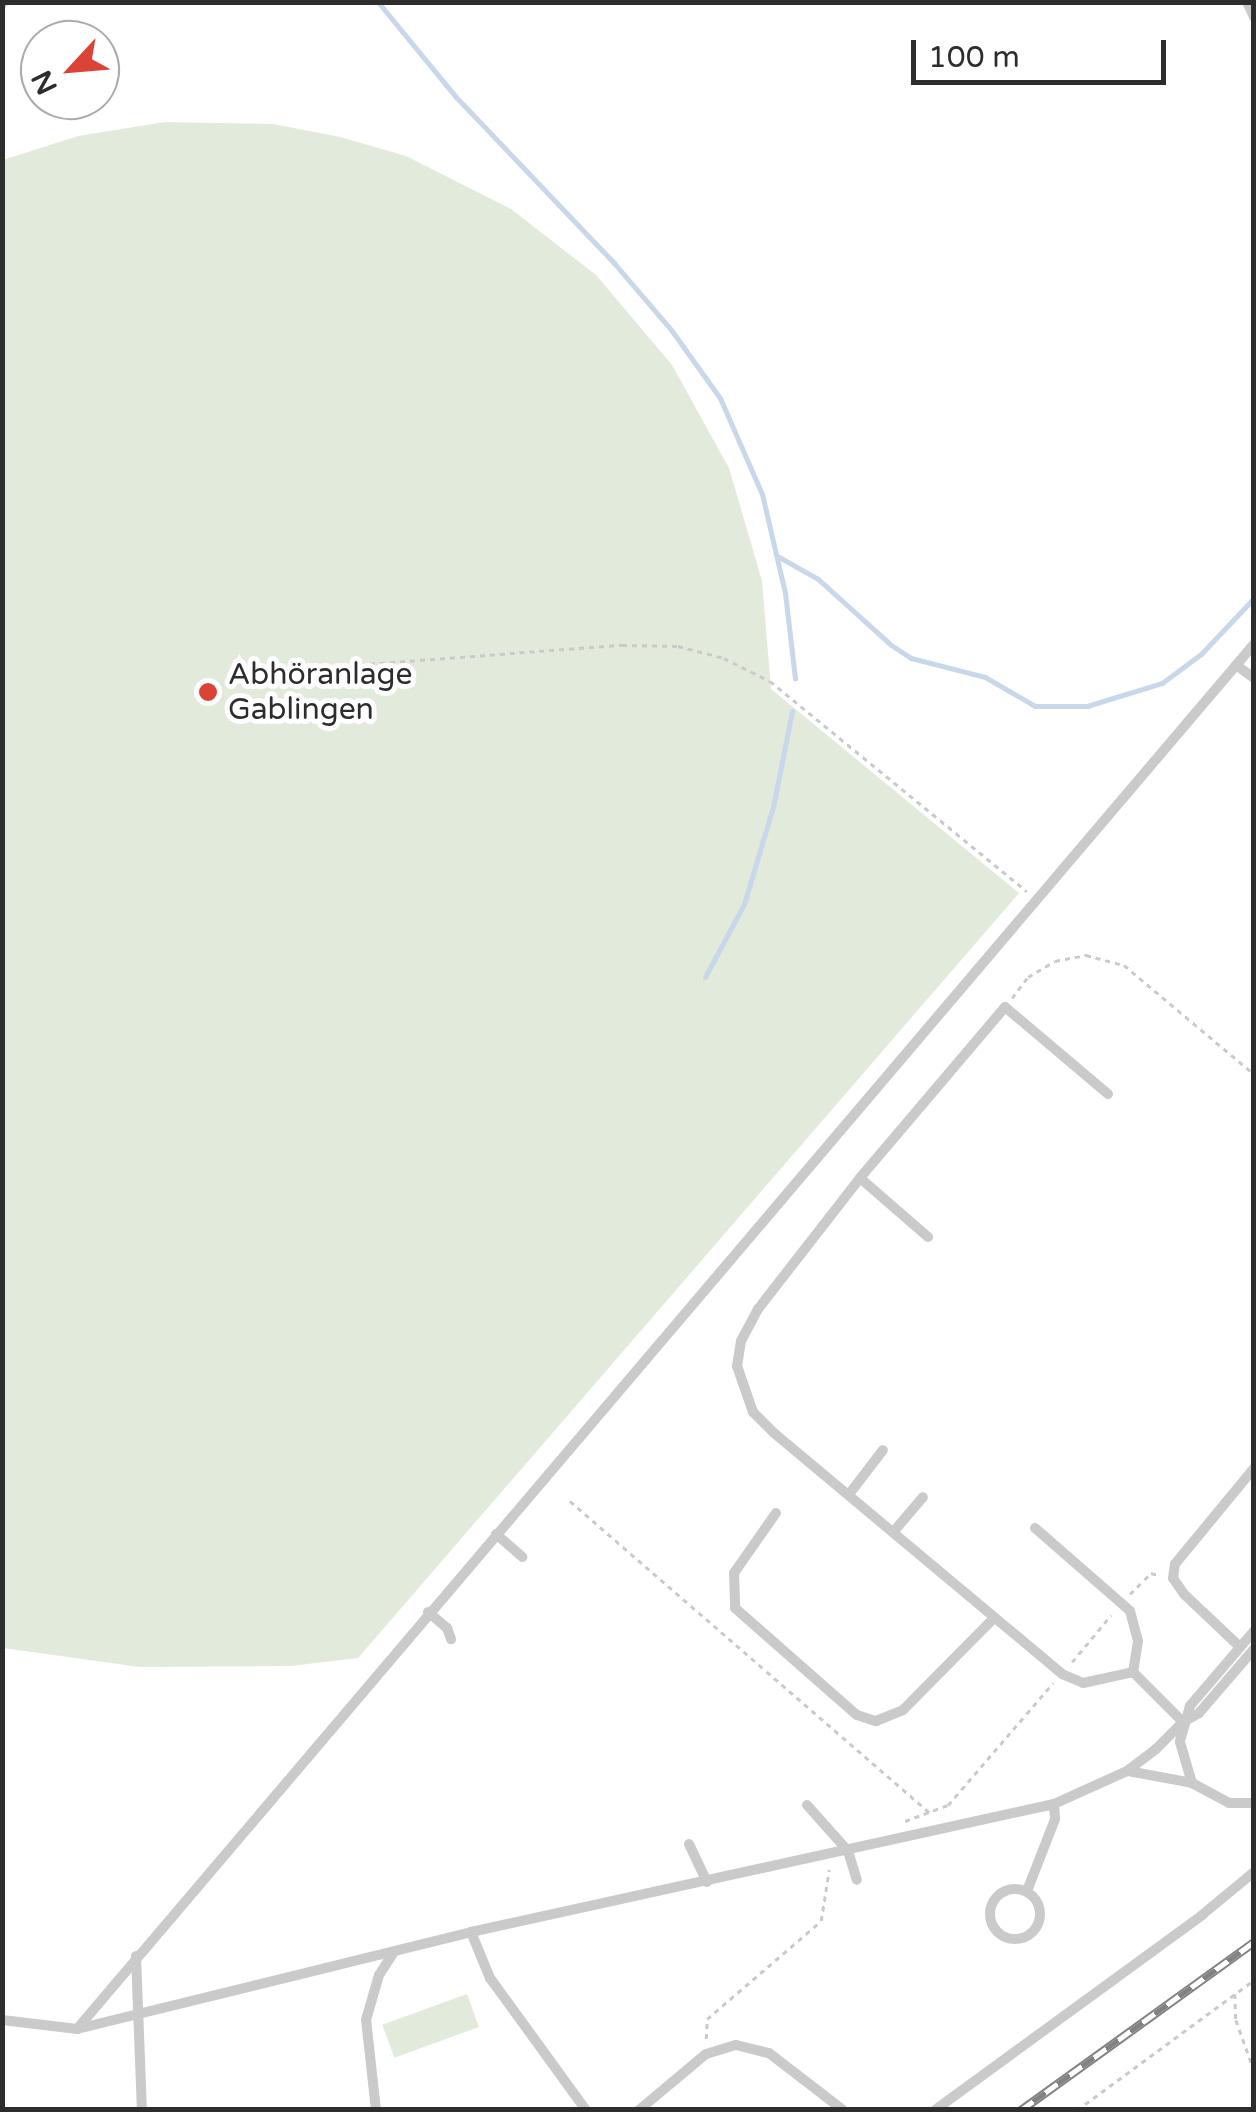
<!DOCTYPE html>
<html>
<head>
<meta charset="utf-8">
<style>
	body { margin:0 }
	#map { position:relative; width:1256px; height:2112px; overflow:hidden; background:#fff; font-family:"Varela Round",sans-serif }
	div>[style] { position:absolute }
	.green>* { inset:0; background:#e1eadb; transform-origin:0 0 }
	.stream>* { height:5px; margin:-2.5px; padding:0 2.5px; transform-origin:2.5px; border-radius:2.5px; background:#c8d7e9 }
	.path>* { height:2.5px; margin-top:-1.25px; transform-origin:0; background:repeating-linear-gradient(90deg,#cacaca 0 5px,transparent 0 10px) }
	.lane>* { height:10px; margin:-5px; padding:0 5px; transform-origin:5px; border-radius:5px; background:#cacaca }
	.lane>.ring { margin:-5px; padding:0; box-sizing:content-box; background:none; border:10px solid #cacaca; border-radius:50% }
	.rail>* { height:9px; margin-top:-4.5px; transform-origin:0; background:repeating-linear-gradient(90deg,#fff 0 15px,#828282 0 30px); box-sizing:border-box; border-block:2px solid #828282 }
	.dots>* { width:28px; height:28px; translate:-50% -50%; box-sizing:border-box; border:5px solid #fff; border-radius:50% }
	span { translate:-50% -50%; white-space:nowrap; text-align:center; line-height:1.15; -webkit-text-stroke:10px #fff; paint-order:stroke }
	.poi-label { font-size:30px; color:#2d2d2d }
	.left { translate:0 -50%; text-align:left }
	.frame { position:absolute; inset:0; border:5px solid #2d2d2d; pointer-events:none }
	.north { position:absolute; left:20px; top:20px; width:100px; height:100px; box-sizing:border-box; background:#fff; border:2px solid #ababab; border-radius:50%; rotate:244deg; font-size:28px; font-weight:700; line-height:40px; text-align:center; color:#2d2d2d }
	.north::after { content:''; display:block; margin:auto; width:35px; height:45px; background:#dc4337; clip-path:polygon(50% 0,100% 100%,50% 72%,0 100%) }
	.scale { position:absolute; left:911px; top:40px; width:255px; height:45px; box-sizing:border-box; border:5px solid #2d2d2d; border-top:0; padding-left:12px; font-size:30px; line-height:35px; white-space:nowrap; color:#2d2d2d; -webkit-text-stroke:8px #fff; paint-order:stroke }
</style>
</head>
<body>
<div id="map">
	<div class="green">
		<div style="clip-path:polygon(165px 122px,273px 124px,340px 137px,406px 156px,511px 209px,596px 275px,672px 365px,729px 468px,762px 581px,771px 689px,1019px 893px,358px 1658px,291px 1666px,140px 1667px,3px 1648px,3px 160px,78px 136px)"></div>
		<div style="left:467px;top:1994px;width:35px;height:90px;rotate:70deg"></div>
	</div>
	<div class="stream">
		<div style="left:378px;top:2px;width:123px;rotate:50.6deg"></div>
		<div style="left:456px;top:97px;width:229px;rotate:46.4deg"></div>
		<div style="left:614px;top:263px;width:89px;rotate:49.5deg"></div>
		<div style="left:672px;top:331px;width:82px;rotate:54.4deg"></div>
		<div style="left:720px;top:398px;width:105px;rotate:66.4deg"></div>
		<div style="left:762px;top:494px;width:102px;rotate:76.9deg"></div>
		<div style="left:785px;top:593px;width:86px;rotate:83.3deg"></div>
		<div style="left:2px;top:7px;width:6px;rotate:-51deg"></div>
		<div style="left:779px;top:557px;width:45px;rotate:29.4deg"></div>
		<div style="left:818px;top:579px;width:98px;rotate:42.1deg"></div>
		<div style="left:891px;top:645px;width:24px;rotate:33deg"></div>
		<div style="left:911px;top:658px;width:76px;rotate:14.4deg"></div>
		<div style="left:985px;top:677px;width:58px;rotate:30.1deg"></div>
		<div style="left:1035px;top:706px;width:52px"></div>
		<div style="left:1087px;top:706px;width:78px;rotate:-17deg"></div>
		<div style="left:1162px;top:683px;width:49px;rotate:-36.6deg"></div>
		<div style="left:1201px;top:654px;width:77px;rotate:-46.6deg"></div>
		<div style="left:705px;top:977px;width:83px;rotate:-61.9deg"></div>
		<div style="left:744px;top:904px;width:101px;rotate:-73.4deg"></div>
		<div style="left:773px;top:807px;width:98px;rotate:-78.8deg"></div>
	</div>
	<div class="path">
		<div style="left:242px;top:684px;width:100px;rotate:-10.4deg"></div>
		<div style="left:340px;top:666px;width:283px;rotate:-4.3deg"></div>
		<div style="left:622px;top:645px;width:56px;rotate:1deg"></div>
		<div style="left:678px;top:646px;width:48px;rotate:14.6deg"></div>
		<div style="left:724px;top:658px;width:51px;rotate:26.6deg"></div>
		<div style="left:770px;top:681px;width:332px;rotate:39.3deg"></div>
		<div style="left:1012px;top:998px;width:26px;rotate:-53deg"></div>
		<div style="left:1028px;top:977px;width:31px;rotate:-31deg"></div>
		<div style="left:1055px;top:961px;width:32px;rotate:-11deg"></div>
		<div style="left:1086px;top:955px;width:39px;rotate:15deg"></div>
		<div style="left:1124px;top:965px;width:170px;rotate:40deg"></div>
		<div style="left:570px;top:1501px;width:478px;rotate:40.9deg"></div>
		<div style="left:1130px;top:1594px;width:30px;rotate:-45deg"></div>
		<div style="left:1151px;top:1573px;width:7px;rotate:16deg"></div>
		<div style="left:1072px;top:1662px;width:61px;rotate:-50.3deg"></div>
		<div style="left:905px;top:1821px;width:46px;rotate:-20.4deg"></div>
		<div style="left:948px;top:1805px;width:161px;rotate:-49.3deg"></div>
		<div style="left:1235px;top:1994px;width:26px;rotate:88deg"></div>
		<div style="left:1236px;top:2020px;width:53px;rotate:70.2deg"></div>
		<div style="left:706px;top:2039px;width:20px;rotate:-87deg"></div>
		<div style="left:707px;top:2019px;width:150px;rotate:-40.7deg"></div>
		<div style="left:821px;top:1921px;width:52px;rotate:-81.1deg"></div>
		<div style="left:1077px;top:2110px;width:220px;rotate:-36.3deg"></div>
	</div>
	<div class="lane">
		<div style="left:1247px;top:2px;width:17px;rotate:65deg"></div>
		<div style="left:1236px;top:665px;width:22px;rotate:36deg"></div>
		<div style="left:1108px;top:1094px;width:135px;rotate:-139.8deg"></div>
		<div style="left:1005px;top:1007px;width:224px;rotate:130.3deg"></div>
		<div style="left:860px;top:1178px;width:166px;rotate:127.9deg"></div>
		<div style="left:758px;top:1309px;width:36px;rotate:118deg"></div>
		<div style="left:741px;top:1341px;width:25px;rotate:99deg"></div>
		<div style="left:737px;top:1366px;width:49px;rotate:70.8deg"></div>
		<div style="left:753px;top:1412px;width:30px;rotate:45deg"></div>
		<div style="left:774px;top:1433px;width:376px;rotate:39.9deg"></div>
		<div style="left:1062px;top:1674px;width:23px;rotate:23deg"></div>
		<div style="left:1083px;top:1683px;width:51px;rotate:-12.4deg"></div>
		<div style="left:860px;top:1178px;width:90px;rotate:40.9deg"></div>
		<div style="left:850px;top:1493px;width:54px;rotate:-52.5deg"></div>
		<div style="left:776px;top:1513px;width:73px;rotate:125deg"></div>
		<div style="left:734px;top:1573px;width:35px;rotate:88deg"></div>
		<div style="left:735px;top:1608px;width:162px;rotate:41.3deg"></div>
		<div style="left:857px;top:1715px;width:20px;rotate:18deg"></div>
		<div style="left:876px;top:1721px;width:29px;rotate:-22deg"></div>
		<div style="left:903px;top:1710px;width:129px;rotate:-45.3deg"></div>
		<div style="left:1035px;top:1528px;width:126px;rotate:41.1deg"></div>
		<div style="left:1130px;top:1611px;width:31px;rotate:75deg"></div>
		<div style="left:1138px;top:1641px;width:31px;rotate:99deg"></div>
		<div style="left:1133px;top:1672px;width:71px;rotate:45deg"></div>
		<div style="left:895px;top:1530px;width:43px;rotate:-49.7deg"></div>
		<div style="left:496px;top:1534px;width:35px;rotate:41deg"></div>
		<div style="left:428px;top:1612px;width:25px;rotate:40deg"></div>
		<div style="left:447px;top:1628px;width:12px;rotate:70deg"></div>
		<div style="left:1254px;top:1631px;width:99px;rotate:130.5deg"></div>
		<div style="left:1190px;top:1706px;width:37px;rotate:106deg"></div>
		<div style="left:1180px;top:1742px;width:43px;rotate:73.7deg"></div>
		<div style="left:1192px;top:1783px;width:42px;rotate:28.4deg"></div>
		<div style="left:1229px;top:1803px;width:25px"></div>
		<div style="left:1240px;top:1647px;width:77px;rotate:-136.6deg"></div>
		<div style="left:1184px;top:1594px;width:19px;rotate:-125deg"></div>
		<div style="left:1173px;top:1578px;width:14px;rotate:-82deg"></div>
		<div style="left:1175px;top:1564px;width:124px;rotate:-50.5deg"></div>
		<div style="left:1128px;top:1771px;width:65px;rotate:10.6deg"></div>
		<div style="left:807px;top:1805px;width:62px;rotate:48.3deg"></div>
		<div style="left:848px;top:1851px;width:30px;rotate:73deg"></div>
		<div style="left:689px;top:1844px;width:42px;rotate:64.7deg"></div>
		<div class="ring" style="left:990px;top:1889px;width:40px;height:40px"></div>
		<div style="left:1027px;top:1891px;width:77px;rotate:-68.7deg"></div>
		<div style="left:1055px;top:1819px;width:15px;rotate:-94deg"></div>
		<div style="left:471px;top:1932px;width:50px;rotate:67.6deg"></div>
		<div style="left:490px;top:1978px;width:163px;rotate:54deg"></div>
		<div style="left:136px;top:1956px;width:154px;rotate:87.8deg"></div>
		<div style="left:2px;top:2020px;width:76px;rotate:6.8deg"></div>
		<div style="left:77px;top:2029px;width:406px;rotate:-13.8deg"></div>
		<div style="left:471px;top:1932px;width:597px;rotate:-12.38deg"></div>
		<div style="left:1054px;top:1804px;width:80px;rotate:-24.3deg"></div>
		<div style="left:1127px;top:1771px;width:36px;rotate:-37deg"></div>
		<div style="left:1156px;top:1749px;width:38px;rotate:-45deg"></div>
		<div style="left:1183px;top:1722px;width:18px;rotate:-29deg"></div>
		<div style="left:1199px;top:1713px;width:84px;rotate:-49.3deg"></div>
		<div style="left:77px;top:2029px;width:1818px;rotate:-49.64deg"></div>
		<div style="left:376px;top:2110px;width:91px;rotate:-96.3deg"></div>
		<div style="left:366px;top:2020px;width:47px;rotate:-73.9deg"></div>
		<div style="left:379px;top:1975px;width:27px;rotate:-57deg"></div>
		<div style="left:639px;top:2110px;width:87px;rotate:-39.9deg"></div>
		<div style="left:706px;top:2054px;width:31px;rotate:-17deg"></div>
		<div style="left:736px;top:2045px;width:34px;rotate:14deg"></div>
		<div style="left:769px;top:2053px;width:93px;rotate:37.6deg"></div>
		<div style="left:935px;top:2110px;width:331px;rotate:-36.1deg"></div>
		<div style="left:1202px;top:1915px;width:67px;rotate:-39.6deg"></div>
	</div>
	<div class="rail">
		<div style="left:1021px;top:2110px;width:287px;rotate:-35.8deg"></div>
	</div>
	<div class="dots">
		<div style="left:208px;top:692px;background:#dc4337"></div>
	</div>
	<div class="poi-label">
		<span class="left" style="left:228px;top:692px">Abhöranlage<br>Gablingen</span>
	</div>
	<div class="frame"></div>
	<div class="north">N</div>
	<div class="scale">100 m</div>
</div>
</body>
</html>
